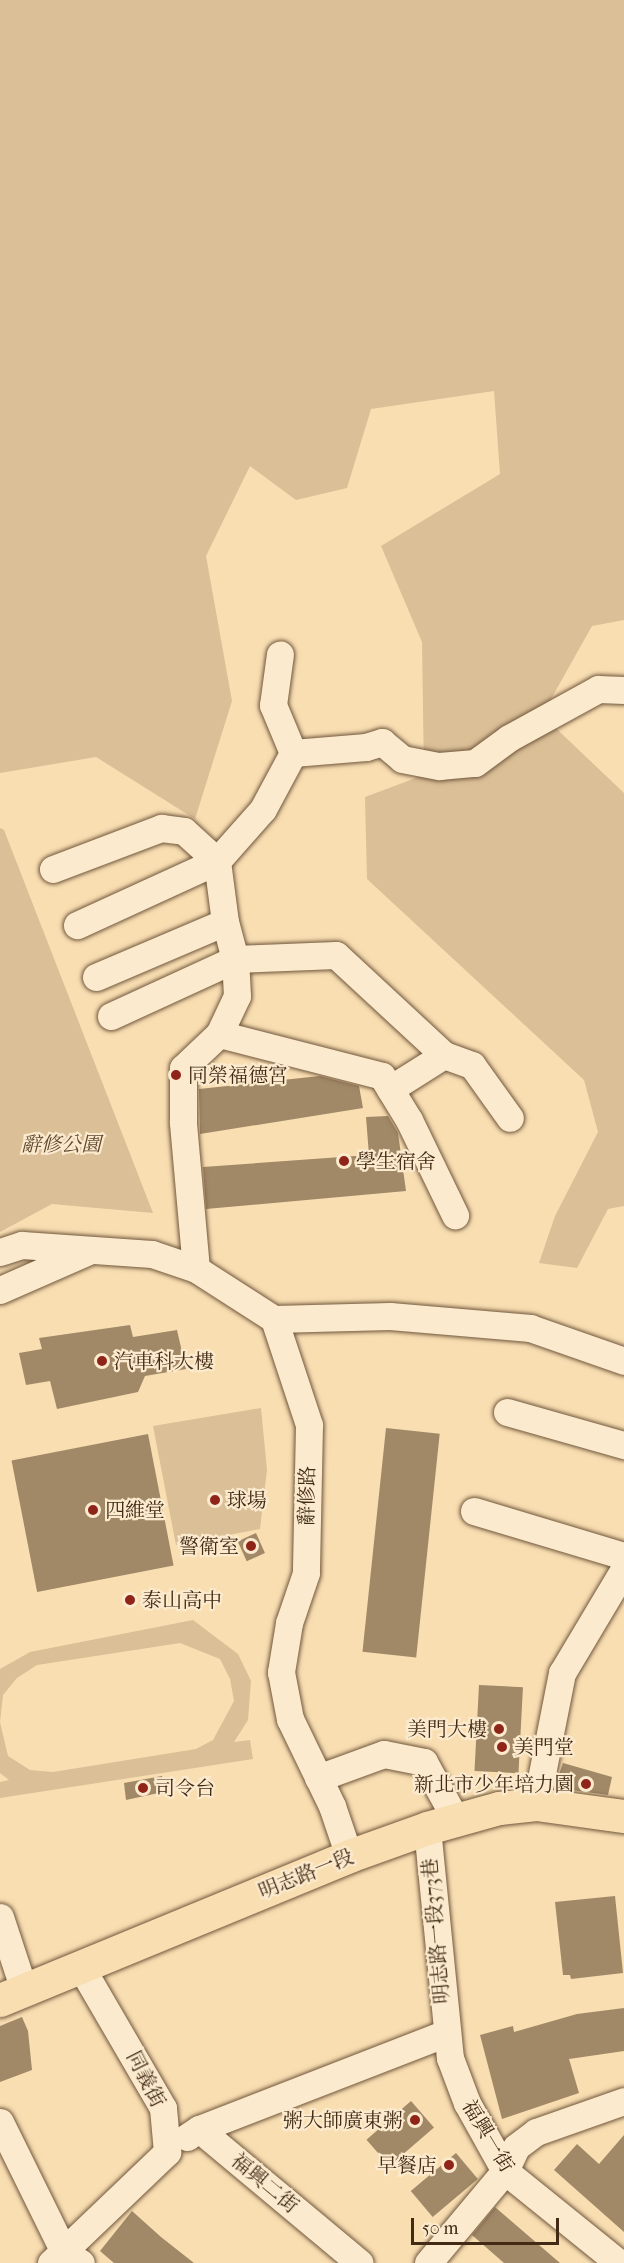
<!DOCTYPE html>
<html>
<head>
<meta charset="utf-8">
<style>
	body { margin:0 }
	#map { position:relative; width:624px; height:2263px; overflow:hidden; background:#f9deb2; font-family:"IM FELL French Canon","Noto Serif TC",serif }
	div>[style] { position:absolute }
	.green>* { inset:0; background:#dabf97 }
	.building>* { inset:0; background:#a18867; transform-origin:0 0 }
	.roads { filter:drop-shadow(0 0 2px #70573c) drop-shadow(0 0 2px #70573c) }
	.minor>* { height:27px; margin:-13.5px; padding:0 13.5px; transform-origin:13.5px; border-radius:13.5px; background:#fbeacd }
	.major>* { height:33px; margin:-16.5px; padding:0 16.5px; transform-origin:16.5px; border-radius:16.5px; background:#f9deb2 }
	.dots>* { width:16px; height:16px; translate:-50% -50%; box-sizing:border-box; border:3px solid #fbeacd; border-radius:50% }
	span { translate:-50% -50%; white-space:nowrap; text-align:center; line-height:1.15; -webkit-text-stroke:4.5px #fbeacd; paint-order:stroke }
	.poi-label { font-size:20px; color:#422a15 }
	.left { translate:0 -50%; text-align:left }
	.right { translate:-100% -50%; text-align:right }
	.park-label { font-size:20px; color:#60482f; font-style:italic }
	.street-label { font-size:20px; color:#422a15 }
	.scale { position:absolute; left:411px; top:2218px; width:148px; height:27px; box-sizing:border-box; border:3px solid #422a15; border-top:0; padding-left:8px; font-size:18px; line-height:21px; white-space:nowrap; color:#422a15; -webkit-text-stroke:4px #fbeacd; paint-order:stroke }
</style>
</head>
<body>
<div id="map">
	<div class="green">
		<div style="clip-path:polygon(0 0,624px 0,624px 620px,592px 626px,542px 715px,624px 793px,624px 1206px,608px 1209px,577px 1268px,539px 1263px,555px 1216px,598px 1132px,584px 1080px,367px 879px,365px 797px,424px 775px,422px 642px,381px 546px,500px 474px,494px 391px,371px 409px,347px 488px,296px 500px,250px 466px,206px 556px,232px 701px,195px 819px,96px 757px,0 773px)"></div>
		<div style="clip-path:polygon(0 828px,4px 830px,153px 1213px,52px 1204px,0 1232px)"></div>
		<div style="clip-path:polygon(261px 1408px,267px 1470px,260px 1529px,176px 1545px,153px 1426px)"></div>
		<div style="clip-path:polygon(evenodd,193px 1620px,238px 1654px,251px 1681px,248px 1720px,234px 1742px,250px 1740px,253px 1759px,0 1798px,0 1782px,9px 1780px,0 1773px,0 1669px,30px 1652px,193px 1620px,180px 1643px,220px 1659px,230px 1679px,234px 1701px,213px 1740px,196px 1749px,53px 1772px,30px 1770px,8px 1756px,0 1722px,3px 1695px,17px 1678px,37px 1665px,180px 1643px)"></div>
	</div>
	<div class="building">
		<div style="clip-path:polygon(320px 1076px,359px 1086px,363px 1108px,200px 1134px,199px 1089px)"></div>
		<div style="clip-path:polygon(388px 1116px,398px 1133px,406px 1191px,206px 1209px,203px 1167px,369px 1155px,366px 1117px)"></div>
		<div style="clip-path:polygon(130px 1325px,133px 1337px,177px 1330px,186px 1369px,145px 1376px,138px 1392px,57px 1409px,50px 1381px,26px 1385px,19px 1353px,42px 1349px,39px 1338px)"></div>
		<div style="left:386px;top:1428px;width:54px;height:225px;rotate:6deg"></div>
		<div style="left:148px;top:1434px;width:134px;height:139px;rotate:79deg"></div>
		<div style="left:256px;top:1533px;width:22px;height:20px;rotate:66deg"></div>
		<div style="left:479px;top:1685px;width:44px;height:86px;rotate:3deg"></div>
		<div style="clip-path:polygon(563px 1763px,612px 1777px,608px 1795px,564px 1789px,558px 1777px)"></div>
		<div style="clip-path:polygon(162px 1776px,163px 1792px,126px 1800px,124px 1783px)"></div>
		<div style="clip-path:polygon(615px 1896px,623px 1973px,571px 1979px,570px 1975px,563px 1975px,555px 1902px)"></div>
		<div style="clip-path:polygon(624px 2008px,624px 2051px,569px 2059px,579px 2093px,502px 2119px,480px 2035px,513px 2026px,514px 2032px,577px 2014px)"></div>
		<div style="clip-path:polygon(22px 2017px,28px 2031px,32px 2070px,0 2082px,0 2026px)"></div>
		<div style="left:411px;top:2101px;width:35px;height:59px;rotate:49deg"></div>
		<div style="clip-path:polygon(624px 2135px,624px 2232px,554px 2170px,577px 2144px,599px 2164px)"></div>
		<div style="left:456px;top:2153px;width:34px;height:59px;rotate:50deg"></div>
		<div style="clip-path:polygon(495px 2207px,560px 2263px,504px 2263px,472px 2235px)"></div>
		<div style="clip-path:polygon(132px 2211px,161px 2237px,194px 2263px,114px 2263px,100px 2251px)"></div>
	</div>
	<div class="roads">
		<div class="minor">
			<div style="left:293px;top:753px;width:73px;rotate:-4.7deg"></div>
			<div style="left:366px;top:747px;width:17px;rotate:-17deg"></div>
			<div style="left:382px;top:742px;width:26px;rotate:40deg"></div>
			<div style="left:402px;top:759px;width:38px;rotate:11deg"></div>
			<div style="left:439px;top:766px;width:36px;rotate:-5deg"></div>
			<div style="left:475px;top:763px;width:42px;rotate:-36.3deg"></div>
			<div style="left:509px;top:738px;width:102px;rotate:-28.8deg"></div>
			<div style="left:598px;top:689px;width:26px;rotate:2deg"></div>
			<div style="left:53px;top:869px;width:116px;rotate:-20.8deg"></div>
			<div style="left:161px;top:828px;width:23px;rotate:7deg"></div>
			<div style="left:184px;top:831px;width:45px;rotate:42.3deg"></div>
			<div style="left:217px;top:861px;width:154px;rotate:155.4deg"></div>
			<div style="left:96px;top:977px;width:140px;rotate:-23.1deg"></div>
			<div style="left:111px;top:1016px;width:136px;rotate:-24.7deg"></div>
			<div style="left:235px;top:959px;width:101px;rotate:-2.3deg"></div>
			<div style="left:336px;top:955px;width:147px;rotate:42.8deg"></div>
			<div style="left:219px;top:1034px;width:168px;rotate:14.4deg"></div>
			<div style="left:382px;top:1076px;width:52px;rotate:58.5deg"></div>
			<div style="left:409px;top:1120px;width:106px;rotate:64.2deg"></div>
			<div style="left:390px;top:1089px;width:64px;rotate:-32.2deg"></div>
			<div style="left:444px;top:1055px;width:30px;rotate:20deg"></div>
			<div style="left:472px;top:1065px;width:65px;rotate:54.4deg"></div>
			<div style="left:0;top:1252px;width:23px;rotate:-18deg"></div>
			<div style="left:22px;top:1245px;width:130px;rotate:4deg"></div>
			<div style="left:152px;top:1254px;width:46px;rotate:18.8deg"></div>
			<div style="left:196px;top:1269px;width:93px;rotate:32.7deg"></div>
			<div style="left:274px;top:1319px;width:112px;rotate:71.7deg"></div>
			<div style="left:309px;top:1425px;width:148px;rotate:91.2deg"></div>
			<div style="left:306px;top:1573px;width:53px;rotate:108.8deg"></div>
			<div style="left:289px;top:1623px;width:50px;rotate:99.3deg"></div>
			<div style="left:281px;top:1672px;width:48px;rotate:79.2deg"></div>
			<div style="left:290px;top:1719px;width:97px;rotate:64.2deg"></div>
			<div style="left:332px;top:1806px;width:53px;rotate:71.2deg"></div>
			<div style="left:196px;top:1269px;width:148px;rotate:-95.1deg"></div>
			<div style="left:183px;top:1122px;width:54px;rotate:-90deg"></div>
			<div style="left:183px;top:1068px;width:50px;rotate:-43.4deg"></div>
			<div style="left:219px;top:1034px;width:42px;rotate:-64.7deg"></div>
			<div style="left:237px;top:996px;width:37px;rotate:-93deg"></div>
			<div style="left:235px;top:959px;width:38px;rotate:-105deg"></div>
			<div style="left:225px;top:922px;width:62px;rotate:-97.5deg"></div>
			<div style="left:217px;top:861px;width:69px;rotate:-48.5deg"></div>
			<div style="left:263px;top:809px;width:64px;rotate:-61.8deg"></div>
			<div style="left:293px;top:753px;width:52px;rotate:-112.6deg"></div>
			<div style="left:273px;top:705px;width:51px;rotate:-82.2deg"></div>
			<div style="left:0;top:1290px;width:99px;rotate:-23.7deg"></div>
			<div style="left:274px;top:1319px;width:116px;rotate:-1.5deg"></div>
			<div style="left:390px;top:1316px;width:141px;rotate:4.9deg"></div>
			<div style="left:530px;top:1328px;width:100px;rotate:19.3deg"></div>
			<div style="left:507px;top:1412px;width:122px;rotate:15.8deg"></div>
			<div style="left:474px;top:1511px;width:157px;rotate:16.7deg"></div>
			<div style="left:318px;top:1778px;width:70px;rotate:-20deg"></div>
			<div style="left:384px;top:1754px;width:41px;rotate:11.3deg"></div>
			<div style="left:424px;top:1762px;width:66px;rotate:61.1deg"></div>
			<div style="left:536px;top:1804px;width:134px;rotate:-78.8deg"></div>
			<div style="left:562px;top:1673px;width:121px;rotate:-59.2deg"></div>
			<div style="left:427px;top:1828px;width:231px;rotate:84.3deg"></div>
			<div style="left:450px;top:2058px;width:48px;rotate:69.3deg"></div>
			<div style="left:467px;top:2103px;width:78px;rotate:60.8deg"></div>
			<div style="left:505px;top:2171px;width:146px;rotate:38.9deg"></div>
			<div style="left:0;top:1917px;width:77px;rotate:71.8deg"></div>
			<div style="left:0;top:2122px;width:145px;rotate:63.8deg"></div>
			<div style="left:64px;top:2252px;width:20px;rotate:33deg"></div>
			<div style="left:199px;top:2129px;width:265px;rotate:-21.2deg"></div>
			<div style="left:187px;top:2137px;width:14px;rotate:-34deg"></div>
			<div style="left:199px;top:2129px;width:209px;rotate:39.8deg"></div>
			<div style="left:51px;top:2263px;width:161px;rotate:-43.7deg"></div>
			<div style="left:167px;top:2152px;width:44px;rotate:-95.2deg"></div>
			<div style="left:163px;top:2108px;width:163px;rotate:-120.2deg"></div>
			<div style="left:428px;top:2263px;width:120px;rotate:-50.1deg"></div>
			<div style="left:505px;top:2171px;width:26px;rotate:-65deg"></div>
			<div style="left:516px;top:2147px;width:25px;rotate:-37deg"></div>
			<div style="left:536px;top:2132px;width:93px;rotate:-19.4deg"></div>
		</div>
		<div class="major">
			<div style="left:0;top:2000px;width:378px;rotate:-22.4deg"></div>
			<div style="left:349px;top:1856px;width:83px;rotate:-19.7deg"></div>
			<div style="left:427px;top:1828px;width:75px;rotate:-15.5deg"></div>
			<div style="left:499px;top:1808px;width:37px;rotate:-6deg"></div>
			<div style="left:536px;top:1804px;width:89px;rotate:7.8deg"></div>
		</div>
	</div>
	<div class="dots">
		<div style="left:176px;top:1075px;background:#8f2418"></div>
		<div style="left:344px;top:1161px;background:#8f2418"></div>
		<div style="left:102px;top:1361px;background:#8f2418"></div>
		<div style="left:215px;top:1500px;background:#8f2418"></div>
		<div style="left:93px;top:1510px;background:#8f2418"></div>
		<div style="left:251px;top:1546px;background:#8f2418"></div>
		<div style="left:130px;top:1600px;background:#8f2418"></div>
		<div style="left:499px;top:1729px;background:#8f2418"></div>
		<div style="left:502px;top:1747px;background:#8f2418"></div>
		<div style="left:586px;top:1784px;background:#8f2418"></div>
		<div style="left:143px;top:1788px;background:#8f2418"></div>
		<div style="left:415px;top:2120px;background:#8f2418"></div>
		<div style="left:449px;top:2165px;background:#8f2418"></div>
	</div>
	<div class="poi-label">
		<span class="left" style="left:188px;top:1075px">同榮福德宮</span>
		<span class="left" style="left:356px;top:1161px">學生宿舍</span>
		<span class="left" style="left:114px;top:1361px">汽車科大樓</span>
		<span class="left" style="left:227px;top:1500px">球場</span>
		<span class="left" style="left:105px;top:1510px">四維堂</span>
		<span class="right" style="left:239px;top:1546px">警衛室</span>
		<span class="left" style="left:142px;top:1600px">泰山高中</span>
		<span class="right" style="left:487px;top:1729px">美門大樓</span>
		<span class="left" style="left:514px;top:1747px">美門堂</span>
		<span class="right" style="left:574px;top:1784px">新北市少年培力園</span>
		<span class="left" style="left:155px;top:1788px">司令台</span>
		<span class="right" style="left:403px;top:2120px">粥大師廣東粥</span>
		<span class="right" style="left:437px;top:2165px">早餐店</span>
	</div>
	<div class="park-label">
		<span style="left:61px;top:1144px">辭修公園</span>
	</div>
	<div class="street-label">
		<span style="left:307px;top:1496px;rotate:-89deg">辭修路</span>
		<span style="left:306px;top:1874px;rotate:-22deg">明志路一段</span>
		<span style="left:436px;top:1931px;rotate:-95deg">明志路一段373巷</span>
		<span style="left:146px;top:2079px;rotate:63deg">同義街</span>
		<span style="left:488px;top:2136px;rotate:59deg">福興一街</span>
		<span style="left:265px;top:2183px;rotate:40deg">福興二街</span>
	</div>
	<div class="scale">50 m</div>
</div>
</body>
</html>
